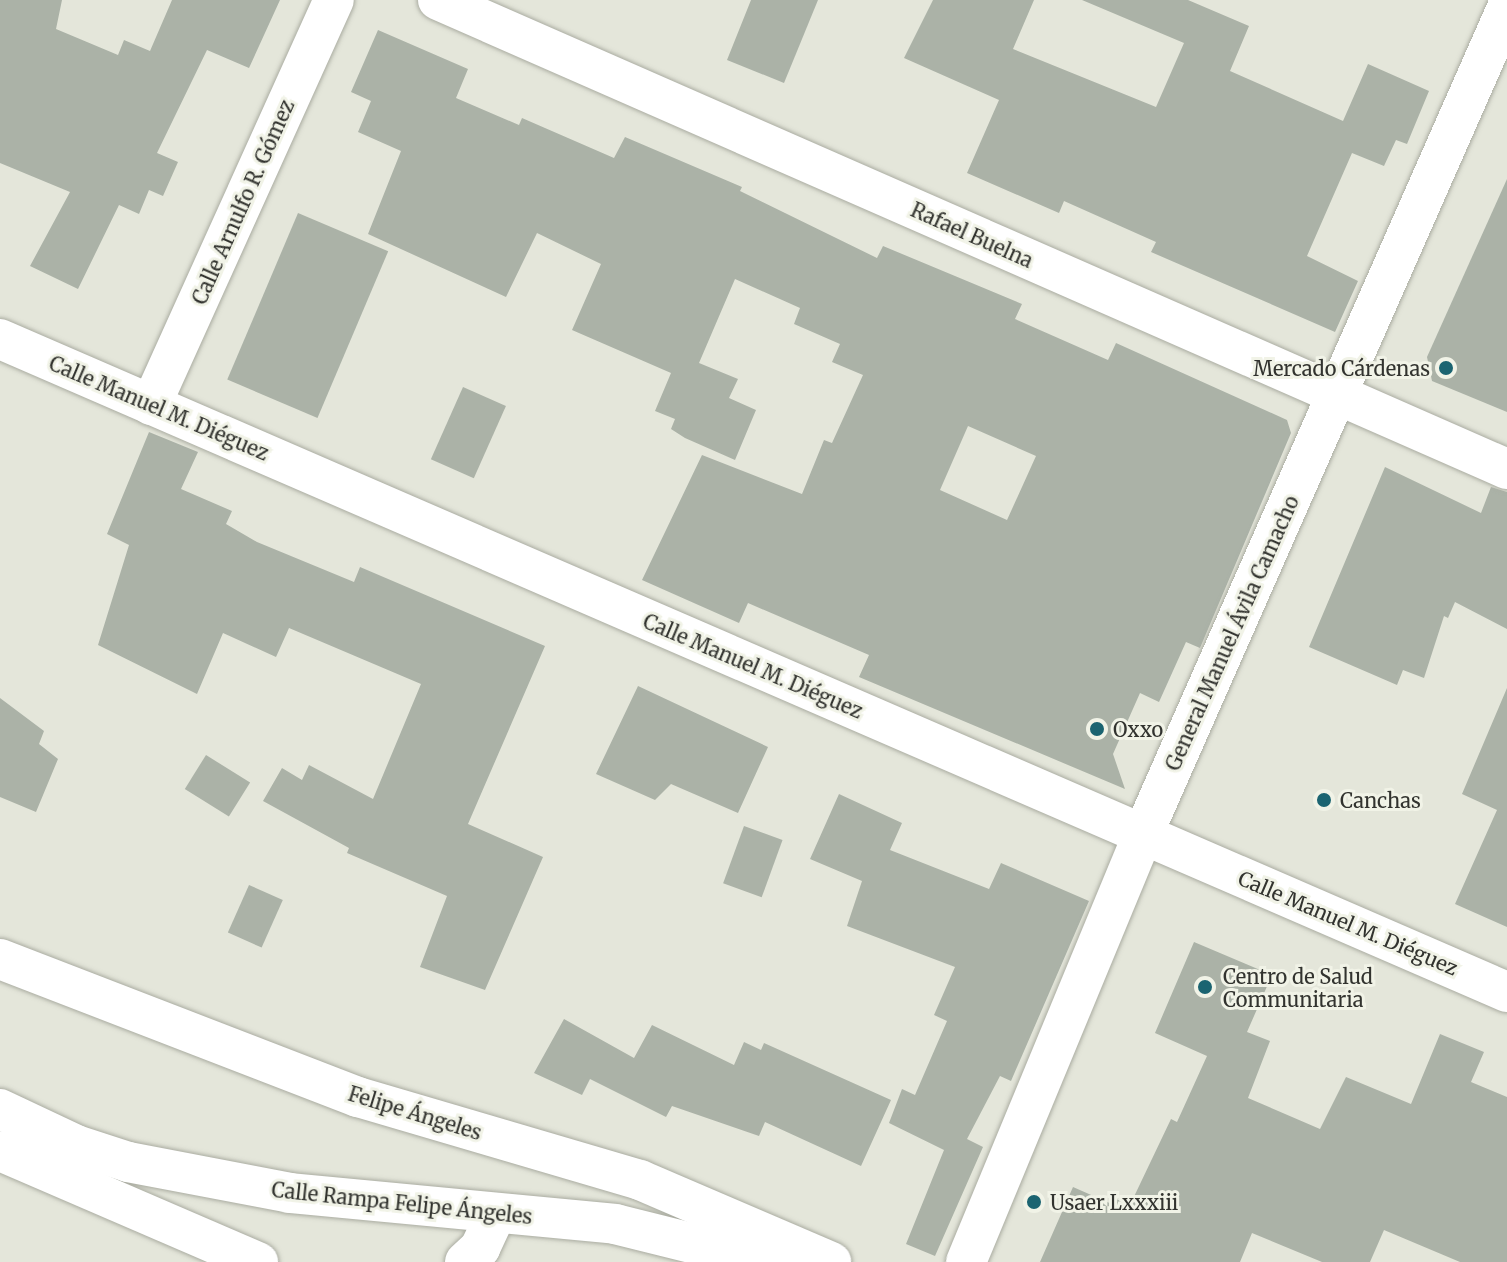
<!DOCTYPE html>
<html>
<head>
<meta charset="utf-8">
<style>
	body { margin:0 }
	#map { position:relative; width:1507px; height:1262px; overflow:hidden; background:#e4e6da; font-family:Merriweather,serif }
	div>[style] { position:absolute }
	.building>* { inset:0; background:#abb2a7; transform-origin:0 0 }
	.roads { filter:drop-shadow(0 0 2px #aaaca1) drop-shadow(0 0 2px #aaaca1) }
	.minor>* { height:40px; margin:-20px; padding:0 20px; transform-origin:20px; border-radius:20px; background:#fff }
	.dots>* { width:22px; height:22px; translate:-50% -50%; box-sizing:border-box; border:4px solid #f1f3e7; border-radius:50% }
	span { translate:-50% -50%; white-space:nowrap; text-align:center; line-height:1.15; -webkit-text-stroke:6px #f1f3e7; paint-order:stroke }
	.street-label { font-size:20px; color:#32332f }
	.poi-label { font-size:20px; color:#32332f }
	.right { translate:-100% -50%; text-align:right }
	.left { translate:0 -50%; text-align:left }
</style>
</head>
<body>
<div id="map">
	<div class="building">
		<div style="clip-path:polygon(0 0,62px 0,56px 29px,118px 55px,124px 40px,150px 51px,172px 0,280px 0,249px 68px,207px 50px,157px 153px,178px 162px,163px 196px,149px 190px,139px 214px,119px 205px,78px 289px,30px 266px,70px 192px,0 163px)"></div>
		<div style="clip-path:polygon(751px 0,818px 0,784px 83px,727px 60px)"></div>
		<div style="clip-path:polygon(933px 0,1034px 0,1013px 49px,1156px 107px,1184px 43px,1082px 0,1188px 0,1249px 26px,1230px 71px,1343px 121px,1368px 64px,1429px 91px,1407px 144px,1396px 140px,1384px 166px,1352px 153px,1307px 256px,1358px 281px,1335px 332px,1151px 252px,1156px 242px,1064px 201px,1059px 213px,967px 173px,999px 100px,904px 58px)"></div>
		<div style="clip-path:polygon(evenodd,378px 30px,468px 69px,456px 98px,519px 125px,522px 118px,614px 158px,625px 137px,742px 187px,740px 191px,877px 258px,883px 246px,1022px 304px,1015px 319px,1108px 360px,1116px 343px,1287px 420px,1291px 433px,1200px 648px,1186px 642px,1159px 702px,1140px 693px,1113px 754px,1125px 789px,859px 677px,869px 655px,748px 603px,739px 623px,642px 580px,702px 455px,802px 494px,824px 440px,832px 443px,863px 375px,832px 362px,840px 344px,794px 324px,800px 308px,735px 279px,699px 363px,738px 379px,729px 398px,756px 410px,735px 460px,685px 438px,671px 429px,675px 419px,655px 411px,671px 373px,572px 330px,601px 264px,537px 233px,506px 297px,368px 234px,401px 151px,358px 132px,371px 101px,351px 92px,378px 30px,968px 426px,1036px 456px,1007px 520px,940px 490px,968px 426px)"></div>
		<div style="clip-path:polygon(1507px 179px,1507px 412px,1432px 381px,1427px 357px)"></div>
		<div style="left:298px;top:213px;width:98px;height:181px;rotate:23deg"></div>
		<div style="left:463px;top:387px;width:47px;height:79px;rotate:24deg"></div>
		<div style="clip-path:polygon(149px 432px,198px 452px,181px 489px,232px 511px,226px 524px,257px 542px,354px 582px,360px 567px,545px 646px,468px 824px,543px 857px,485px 990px,420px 967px,447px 896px,347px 853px,349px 848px,263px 801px,282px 768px,302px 780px,309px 765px,373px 799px,421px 684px,289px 628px,276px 657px,223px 633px,197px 694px,98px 645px,129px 545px,107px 534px)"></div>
		<div style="clip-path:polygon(1385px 467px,1481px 513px,1491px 487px,1507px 492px,1507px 629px,1455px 602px,1448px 618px,1444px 616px,1424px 678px,1403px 670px,1397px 685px,1309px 647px)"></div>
		<div style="clip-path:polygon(638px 686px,768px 747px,738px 813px,671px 784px,655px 800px,596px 774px)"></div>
		<div style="clip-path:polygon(1507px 688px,1507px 927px,1455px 904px,1497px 810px,1462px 794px)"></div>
		<div style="clip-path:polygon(0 698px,44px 731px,39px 744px,58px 759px,36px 812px,0 797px)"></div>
		<div style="left:206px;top:755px;width:52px;height:40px;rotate:32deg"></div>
		<div style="clip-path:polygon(839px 794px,902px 823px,890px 850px,989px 889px,1001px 863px,1089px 901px,1011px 1081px,1000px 1076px,967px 1139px,983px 1147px,935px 1256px,906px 1244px,944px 1150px,889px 1123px,902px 1089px,915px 1095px,947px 1021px,934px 1015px,955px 967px,847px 926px,862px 881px,810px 859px)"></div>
		<div style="left:744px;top:826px;width:41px;height:61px;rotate:20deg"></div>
		<div style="left:249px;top:885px;width:37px;height:52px;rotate:24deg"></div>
		<div style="clip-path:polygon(1194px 942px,1272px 975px,1247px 1032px,1270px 1041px,1248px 1098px,1320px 1129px,1346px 1077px,1411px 1104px,1440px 1034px,1484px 1052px,1471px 1082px,1507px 1097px,1507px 1262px,1460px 1262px,1384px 1230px,1370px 1262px,1322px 1262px,1252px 1233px,1240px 1262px,1040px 1262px,1073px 1187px,1114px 1205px,1116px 1199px,1130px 1205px,1171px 1119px,1177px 1122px,1207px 1056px,1155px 1033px)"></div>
		<div style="clip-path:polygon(564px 1019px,634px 1058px,652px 1025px,734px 1065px,744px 1042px,761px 1050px,764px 1043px,891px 1100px,861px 1166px,765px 1122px,759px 1136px,672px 1106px,666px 1117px,590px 1079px,582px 1095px,534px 1073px)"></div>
	</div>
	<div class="roads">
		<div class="minor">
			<div style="left:438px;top:0;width:1167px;rotate:23.69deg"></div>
			<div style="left:0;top:339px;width:1642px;rotate:23.43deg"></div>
			<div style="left:151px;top:405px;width:444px;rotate:-65.7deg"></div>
			<div style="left:0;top:959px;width:384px;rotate:21.1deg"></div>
			<div style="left:358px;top:1097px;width:294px;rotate:16.4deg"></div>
			<div style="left:640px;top:1180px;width:208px;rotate:23.2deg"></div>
			<div style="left:0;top:1109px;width:84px;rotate:25.3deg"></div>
			<div style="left:76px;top:1145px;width:55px;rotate:18.1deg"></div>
			<div style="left:128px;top:1162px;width:165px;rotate:10.8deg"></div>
			<div style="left:290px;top:1193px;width:326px;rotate:5.4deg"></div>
			<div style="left:615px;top:1224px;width:111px;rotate:14deg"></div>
			<div style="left:723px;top:1251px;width:66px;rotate:1.7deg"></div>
			<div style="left:0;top:1151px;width:281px;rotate:23.3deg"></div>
			<div style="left:465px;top:1262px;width:21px;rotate:-43deg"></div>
			<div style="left:480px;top:1248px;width:38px;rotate:-65deg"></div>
			<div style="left:966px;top:1262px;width:463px;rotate:-67.5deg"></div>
			<div style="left:1143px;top:834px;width:903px;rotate:-66.22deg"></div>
		</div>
	</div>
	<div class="dots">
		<div style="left:1446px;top:368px;background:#1b6471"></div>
		<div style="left:1097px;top:729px;background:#1b6471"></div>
		<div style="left:1324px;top:800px;background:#1b6471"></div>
		<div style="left:1205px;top:987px;background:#1b6471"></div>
		<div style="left:1034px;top:1202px;background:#1b6471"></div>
	</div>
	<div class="street-label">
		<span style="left:243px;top:202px;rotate:-66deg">Calle Arnulfo R. Gómez</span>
		<span style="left:972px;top:235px;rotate:24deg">Rafael Buelna</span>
		<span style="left:159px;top:408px;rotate:23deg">Calle Manuel M. Diéguez</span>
		<span style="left:1232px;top:633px;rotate:-66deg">General Manuel Ávila Camacho</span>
		<span style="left:753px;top:666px;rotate:23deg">Calle Manuel M. Diéguez</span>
		<span style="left:1348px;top:923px;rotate:23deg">Calle Manuel M. Diéguez</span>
		<span style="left:415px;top:1113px;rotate:17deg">Felipe Ángeles</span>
		<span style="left:402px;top:1203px;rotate:6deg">Calle Rampa Felipe Ángeles</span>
	</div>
	<div class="poi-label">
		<span class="right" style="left:1430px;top:368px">Mercado Cárdenas</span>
		<span class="left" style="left:1113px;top:729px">Oxxo</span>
		<span class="left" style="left:1340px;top:800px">Canchas</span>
		<span class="left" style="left:1223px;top:988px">Centro de Salud<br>Communitaria</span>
		<span class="left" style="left:1050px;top:1202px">Usaer Lxxxiii</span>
	</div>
</div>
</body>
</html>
